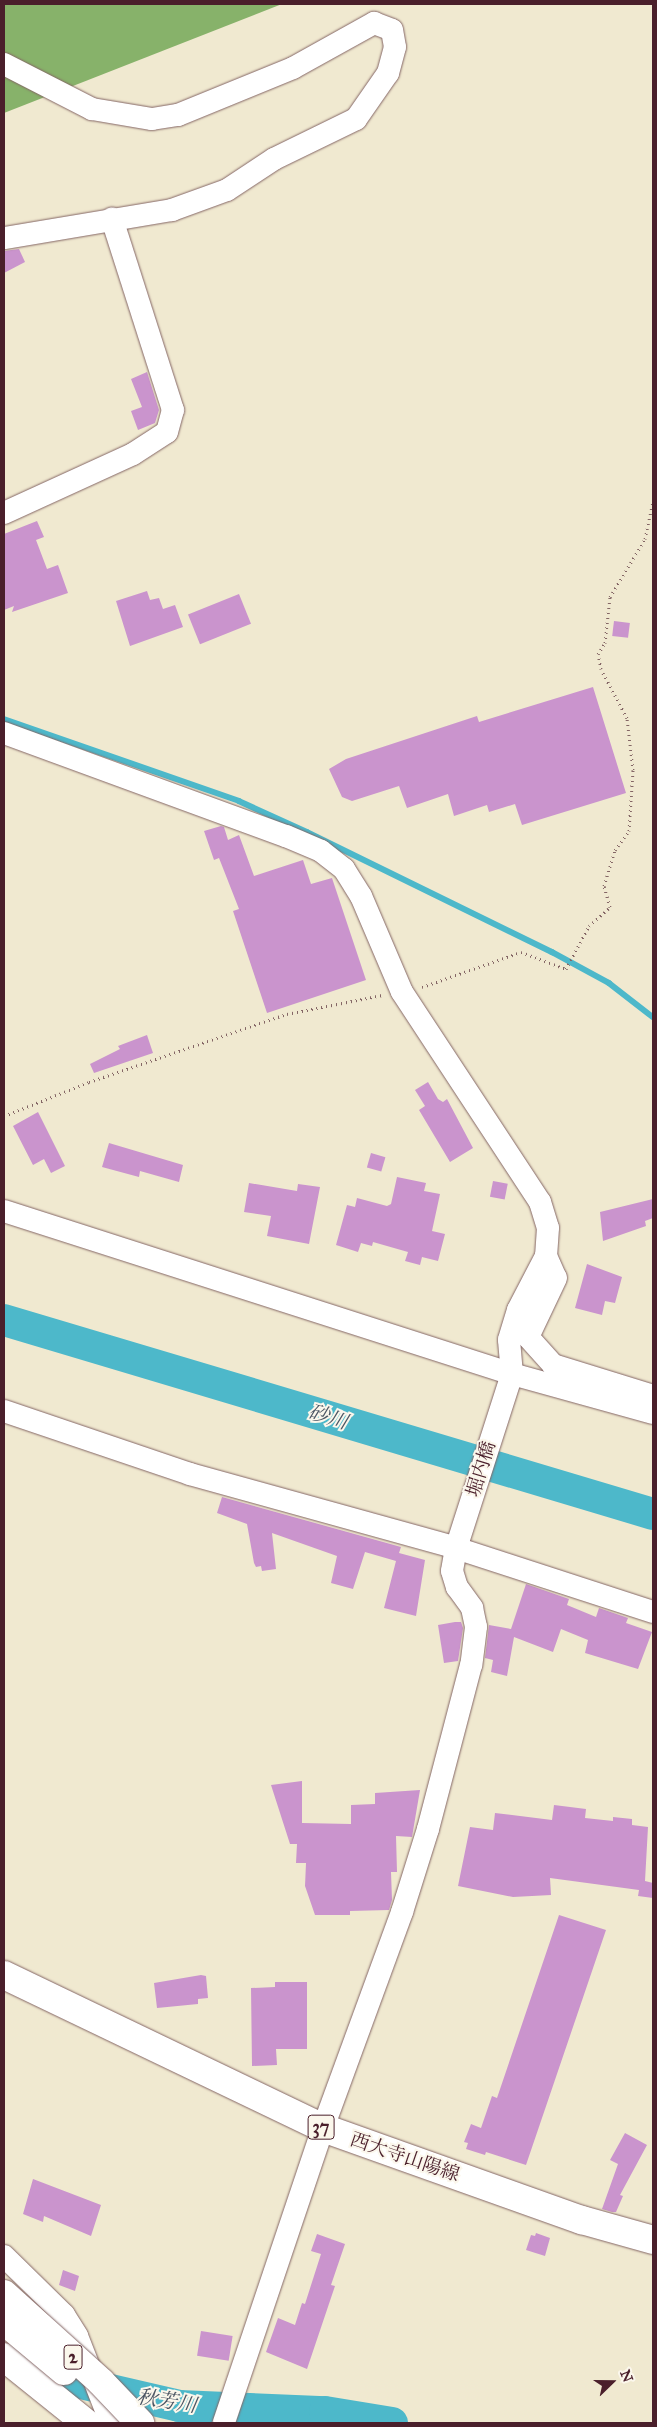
<!DOCTYPE html>
<html>
<head>
<meta charset="utf-8">
<style>
	body { margin:0 }
	#map { position:relative; width:657px; height:2427px; overflow:hidden; background:#f0e9d0; font-family:"IM FELL Great Primer","Noto Serif JP",serif }
	div>[style] { position:absolute }
	.forest>* { inset:0; background:#87b26a }
	.stream>* { height:5.5px; margin:-2.75px; padding:0 2.75px; transform-origin:2.75px; border-radius:2.75px; background:#4db8ca }
	.river>* { height:32px; margin:-16px; padding:0 16px; transform-origin:16px; border-radius:16px; background:#4db8ca }
	.building>* { inset:0; background:#ca94cd; transform-origin:0 0 }
	.path>* { height:3px; margin-top:-1.5px; transform-origin:0; background:repeating-linear-gradient(90deg,#846665 0 1px,transparent 0 5px) }
	.roads { filter:drop-shadow(0 0 1px #846665) drop-shadow(0 0 1px #846665) }
	.minor>* { height:22px; margin:-11px; padding:0 11px; transform-origin:11px; border-radius:11px; background:#fff }
	.major>* { height:28px; margin:-14px; padding:0 14px; transform-origin:14px; border-radius:14px; background:#fff }
	.highway>* { height:28px; margin:-14px; padding:0 14px; transform-origin:14px; border-radius:14px; background:#fff }
	.bridges { filter:drop-shadow(0 0 1px #846665) drop-shadow(0 0 1px #846665) }
	.highway-bridge>* { height:28px; margin:-14px; padding:0 14px; transform-origin:14px; border-radius:14px; background:#fff }
	span { translate:-50% -50%; white-space:nowrap; text-align:center; line-height:1.15; -webkit-text-stroke:4px #fbf7ec; paint-order:stroke }
	.shield-label span { padding:1px 4px; background:#fbf7ec; border:1px solid; border-radius:4px; -webkit-text-stroke-width:0 }
	.shield-label { font-size:18px; color:#4a1f2b; font-weight:700 }
	.street-label { font-size:19px; color:#4a1f2b }
	.water-label { font-size:20px; color:#4b5563; font-style:italic }
	.frame { position:absolute; inset:0; border:5px solid #4a1f2b; pointer-events:none }
	.north { position:absolute; left:587px; top:2357px; width:50px; height:50px; -webkit-text-stroke:4px #fbf7ec; paint-order:stroke; rotate:68deg; font-size:14px; font-weight:700; line-height:20px; text-align:center; color:#4a1f2b }
	.north::after { content:''; display:block; margin:auto; width:18px; height:22px; background:#4a1f2b; clip-path:polygon(50% 0,100% 100%,50% 72%,0 100%) }
</style>
</head>
<body>
<div id="map">
	<div class="forest">
		<div style="clip-path:polygon(4px 4px,282px 4px,4px 113px)"></div>
	</div>
	<div class="stream">
		<div style="left:4px;top:719px;width:249px;rotate:19.2deg"></div>
		<div style="left:239px;top:801px;width:75px;rotate:24.5deg"></div>
		<div style="left:307px;top:832px;width:273px;rotate:26.1deg"></div>
		<div style="left:552px;top:952px;width:65px;rotate:28.5deg"></div>
		<div style="left:609px;top:983px;width:56px;rotate:37.7deg"></div>
	</div>
	<div class="river">
		<div style="left:4px;top:1320px;width:677px;rotate:16.64deg"></div>
		<div style="left:29px;top:2371px;width:154px;rotate:13.1deg"></div>
		<div style="left:179px;top:2406px;width:146px;rotate:2.4deg"></div>
		<div style="left:325px;top:2412px;width:68px;rotate:9.3deg"></div>
	</div>
	<div class="building">
		<div style="clip-path:polygon(19px 249px,25px 262px,4px 273px,4px 251px)"></div>
		<div style="clip-path:polygon(147px 372px,159px 410px,155px 423px,138px 430px,131px 411px,142px 407px,131px 379px)"></div>
		<div style="clip-path:polygon(37px 521px,44px 537px,36px 540px,47px 569px,58px 565px,68px 593px,12px 612px,14px 606px,4px 610px,4px 534px)"></div>
		<div style="clip-path:polygon(147px 591px,150px 600px,159px 598px,163px 609px,175px 605px,183px 627px,130px 646px,116px 601px)"></div>
		<div style="left:239px;top:594px;width:32px;height:55px;rotate:68deg"></div>
		<div style="left:614px;top:621px;width:16px;height:15px;rotate:7deg"></div>
		<div style="clip-path:polygon(593px 687px,626px 793px,522px 825px,515px 804px,489px 812px,487px 805px,454px 816px,448px 794px,407px 808px,399px 786px,352px 801px,342px 797px,329px 769px,346px 759px,477px 716px,479px 722px)"></div>
		<div style="clip-path:polygon(221px 826px,224px 827px,228px 840px,239px 835px,254px 876px,303px 860px,311px 884px,332px 878px,366px 980px,267px 1013px,233px 911px,239px 909px,219px 858px,214px 860px,204px 831px)"></div>
		<div style="clip-path:polygon(147px 1035px,153px 1053px,94px 1073px,90px 1064px,120px 1049px,118px 1046px)"></div>
		<div style="clip-path:polygon(428px 1082px,438px 1099px,443px 1102px,447px 1099px,473px 1148px,450px 1162px,419px 1110px,425px 1106px,415px 1090px)"></div>
		<div style="clip-path:polygon(38px 1112px,65px 1166px,51px 1173px,44px 1159px,33px 1165px,13px 1126px)"></div>
		<div style="clip-path:polygon(109px 1143px,183px 1165px,179px 1182px,140px 1171px,139px 1177px,102px 1167px)"></div>
		<div style="left:371px;top:1153px;width:15px;height:15px;rotate:16deg"></div>
		<div style="clip-path:polygon(397px 1177px,426px 1183px,424px 1191px,440px 1194px,432px 1231px,445px 1234px,438px 1261px,422px 1257px,420px 1265px,405px 1261px,408px 1252px,373px 1242px,372px 1246px,361px 1243px,358px 1252px,336px 1245px,347px 1205px,355px 1207px,357px 1198px,387px 1206px,391px 1204px)"></div>
		<div style="left:493px;top:1181px;width:15px;height:16px;rotate:11deg"></div>
		<div style="clip-path:polygon(249px 1183px,297px 1191px,298px 1184px,320px 1187px,309px 1244px,267px 1236px,271px 1216px,244px 1212px)"></div>
		<div style="clip-path:polygon(653px 1199px,653px 1218px,645px 1221px,646px 1226px,603px 1241px,600px 1212px)"></div>
		<div style="clip-path:polygon(587px 1264px,622px 1277px,615px 1303px,605px 1301px,602px 1315px,575px 1308px)"></div>
		<div style="clip-path:polygon(222px 1497px,401px 1547px,399px 1553px,425px 1560px,416px 1616px,384px 1608px,396px 1561px,365px 1552px,353px 1589px,331px 1583px,337px 1556px,272px 1533px,276px 1569px,262px 1571px,261px 1566px,256px 1567px,254px 1563px,247px 1524px,217px 1513px)"></div>
		<div style="clip-path:polygon(526px 1584px,569px 1599px,567px 1605px,596px 1617px,599px 1608px,628px 1618px,626px 1623px,652px 1632px,638px 1669px,585px 1653px,588px 1640px,561px 1629px,553px 1652px,514px 1637px,507px 1676px,491px 1672px,493px 1660px,485px 1658px,489px 1625px,511px 1629px)"></div>
		<div style="clip-path:polygon(455px 1622px,461px 1622px,463px 1628px,458px 1661px,444px 1663px,438px 1625px)"></div>
		<div style="clip-path:polygon(302px 1781px,302px 1823px,351px 1824px,351px 1805px,375px 1804px,375px 1793px,420px 1790px,412px 1837px,396px 1836px,397px 1872px,391px 1872px,392px 1900px,389px 1910px,350px 1911px,350px 1915px,315px 1915px,305px 1886px,306px 1863px,296px 1863px,297px 1844px,290px 1844px,271px 1785px)"></div>
		<div style="clip-path:polygon(554px 1805px,586px 1809px,585px 1818px,613px 1821px,613px 1817px,632px 1819px,632px 1825px,648px 1827px,645px 1881px,653px 1883px,653px 1898px,638px 1896px,639px 1890px,550px 1878px,551px 1895px,513px 1897px,458px 1886px,470px 1827px,493px 1830px,495px 1813px,552px 1820px)"></div>
		<div style="clip-path:polygon(559px 1915px,606px 1930px,526px 2165px,486px 2152px,485px 2155px,466px 2149px,468px 2143px,464px 2142px,471px 2124px,481px 2128px,492px 2096px,497px 2098px)"></div>
		<div style="clip-path:polygon(201px 1975px,206px 1976px,208px 1998px,198px 1999px,198px 2004px,157px 2008px,154px 1983px)"></div>
		<div style="clip-path:polygon(275px 1982px,307px 1982px,307px 2049px,276px 2049px,277px 2065px,252px 2066px,251px 1988px,275px 1987px)"></div>
		<div style="clip-path:polygon(625px 2133px,647px 2145px,620px 2195px,623px 2196px,616px 2212px,612px 2212px,602px 2209px,618px 2164px,610px 2160px)"></div>
		<div style="clip-path:polygon(33px 2179px,101px 2205px,91px 2236px,44px 2216px,43px 2222px,23px 2214px)"></div>
		<div style="clip-path:polygon(536px 2233px,550px 2238px,545px 2256px,526px 2250px,531px 2235px,535px 2236px)"></div>
		<div style="clip-path:polygon(317px 2234px,345px 2244px,331px 2285px,335px 2286px,307px 2369px,266px 2352px,278px 2318px,295px 2325px,302px 2303px,305px 2304px,321px 2254px,311px 2251px)"></div>
		<div style="clip-path:polygon(63px 2270px,79px 2276px,75px 2291px,59px 2285px)"></div>
		<div style="left:201px;top:2331px;width:32px;height:25px;rotate:9deg"></div>
	</div>
	<div class="path">
		<div style="left:422px;top:987px;width:105px;rotate:-19.5deg"></div>
		<div style="left:521px;top:952px;width:48px;rotate:20.7deg"></div>
		<div style="left:566px;top:969px;width:49px;rotate:-61.9deg"></div>
		<div style="left:589px;top:926px;width:28px;rotate:-42deg"></div>
		<div style="left:610px;top:907px;width:22px;rotate:-106deg"></div>
		<div style="left:604px;top:886px;width:38px;rotate:-73deg"></div>
		<div style="left:615px;top:850px;width:24px;rotate:-54deg"></div>
		<div style="left:629px;top:831px;width:61px;rotate:-86.2deg"></div>
		<div style="left:633px;top:770px;width:52px;rotate:-96.6deg"></div>
		<div style="left:627px;top:718px;width:55px;rotate:-118deg"></div>
		<div style="left:601px;top:669px;width:15px;rotate:-101deg"></div>
		<div style="left:598px;top:654px;width:13px;rotate:-58deg"></div>
		<div style="left:605px;top:643px;width:46px;rotate:-83.8deg"></div>
		<div style="left:610px;top:597px;width:68px;rotate:-58.9deg"></div>
		<div style="left:645px;top:539px;width:38px;rotate:-78deg"></div>
		<div style="left:4px;top:1116px;width:92px;rotate:-21.8deg"></div>
		<div style="left:89px;top:1082px;width:209px;rotate:-19deg"></div>
		<div style="left:287px;top:1014px;width:97px;rotate:-11.3deg"></div>
	</div>
	<div class="roads">
		<div class="minor">
			<div style="left:4px;top:64px;width:99px;rotate:27.1deg"></div>
			<div style="left:92px;top:109px;width:61px;rotate:9.5deg"></div>
			<div style="left:152px;top:119px;width:26px;rotate:-9deg"></div>
			<div style="left:178px;top:115px;width:124px;rotate:-22.2deg"></div>
			<div style="left:293px;top:68px;width:93px;rotate:-29.1deg"></div>
			<div style="left:374px;top:23px;width:19px;rotate:21deg"></div>
			<div style="left:392px;top:30px;width:17px;rotate:80deg"></div>
			<div style="left:395px;top:47px;width:27px;rotate:105deg"></div>
			<div style="left:388px;top:73px;width:56px;rotate:124.8deg"></div>
			<div style="left:356px;top:119px;width:91px;rotate:154deg"></div>
			<div style="left:274px;top:159px;width:56px;rotate:146.6deg"></div>
			<div style="left:227px;top:190px;width:59px;rotate:160deg"></div>
			<div style="left:172px;top:210px;width:170px;rotate:170.5deg"></div>
			<div style="left:4px;top:513px;width:142px;rotate:-24.6deg"></div>
			<div style="left:133px;top:454px;width:40px;rotate:-32.9deg"></div>
			<div style="left:167px;top:432px;width:23px;rotate:-75deg"></div>
			<div style="left:173px;top:410px;width:201px;rotate:-107.7deg"></div>
			<div style="left:4px;top:733px;width:300px;rotate:20.1deg"></div>
			<div style="left:286px;top:836px;width:38px;rotate:23deg"></div>
			<div style="left:321px;top:851px;width:29px;rotate:38deg"></div>
			<div style="left:344px;top:869px;width:32px;rotate:58deg"></div>
			<div style="left:361px;top:896px;width:104px;rotate:66.9deg"></div>
			<div style="left:402px;top:992px;width:251px;rotate:56.7deg"></div>
			<div style="left:540px;top:1202px;width:27px;rotate:73deg"></div>
			<div style="left:548px;top:1228px;width:28px;rotate:94deg"></div>
			<div style="left:546px;top:1256px;width:61px;rotate:117.4deg"></div>
			<div style="left:518px;top:1310px;width:31px;rotate:107deg"></div>
			<div style="left:509px;top:1340px;width:34px;rotate:85deg"></div>
			<div style="left:512px;top:1374px;width:183px;rotate:107.8deg"></div>
			<div style="left:456px;top:1548px;width:23px;rotate:100deg"></div>
			<div style="left:452px;top:1571px;width:17px;rotate:73deg"></div>
			<div style="left:457px;top:1587px;width:26px;rotate:54deg"></div>
			<div style="left:472px;top:1608px;width:19px;rotate:78deg"></div>
			<div style="left:476px;top:1627px;width:38px;rotate:97deg"></div>
			<div style="left:471px;top:1665px;width:170px;rotate:104.7deg"></div>
			<div style="left:428px;top:1829px;width:87px;rotate:107.4deg"></div>
			<div style="left:402px;top:1912px;width:230px;rotate:110.1deg"></div>
			<div style="left:323px;top:2128px;width:311px;rotate:108.6deg"></div>
			<div style="left:4px;top:1211px;width:534px;rotate:17.79deg"></div>
			<div style="left:512px;top:1374px;width:146px;rotate:15.5deg"></div>
			<div style="left:546px;top:1256px;width:24px;rotate:66deg"></div>
			<div style="left:556px;top:1278px;width:65px;rotate:115.4deg"></div>
			<div style="left:528px;top:1337px;width:38px;rotate:48deg"></div>
			<div style="left:553px;top:1365px;width:105px;rotate:17.2deg"></div>
			<div style="left:4px;top:1411px;width:196px;rotate:18.7deg"></div>
			<div style="left:190px;top:1474px;width:276px;rotate:15.5deg"></div>
			<div style="left:456px;top:1548px;width:207px;rotate:18deg"></div>
			<div style="left:4px;top:2256px;width:84px;rotate:44.5deg"></div>
			<div style="left:64px;top:2315px;width:25px;rotate:58deg"></div>
			<div style="left:77px;top:2336px;width:93px;rotate:68.7deg"></div>
		</div>
		<div class="major">
			<div style="left:4px;top:1975px;width:354px;rotate:25.6deg"></div>
			<div style="left:323px;top:2128px;width:275px;rotate:19.6deg"></div>
			<div style="left:582px;top:2220px;width:74px;rotate:15.7deg"></div>
		</div>
		<div class="highway">
			<div style="left:4px;top:2357px;width:105px;rotate:38.8deg"></div>
		</div>
	</div>
	<div class="bridges">
		<div class="highway-bridge">
			<div style="left:4px;top:2294px;width:131px;rotate:42.2deg"></div>
			<div style="left:101px;top:2382px;width:57px;rotate:46.4deg"></div>
			<div style="left:4px;top:2321px;width:78px;rotate:39.8deg"></div>
		</div>
	</div>
	<div class="shield-label">
		<span style="left:321px;top:2127px">37</span>
		<span style="left:73px;top:2357px">2</span>
	</div>
	<div class="street-label">
		<span style="left:481px;top:1469px;rotate:-73deg">堀内橋</span>
		<span style="left:405px;top:2157px;rotate:19deg">西大寺山陽線</span>
	</div>
	<div class="water-label">
		<span style="left:328px;top:1417px;rotate:17deg">砂川</span>
		<span style="left:167px;top:2401px;rotate:9deg">秋芳川</span>
	</div>
	<div class="frame"></div>
	<div class="north">N</div>
</div>
</body>
</html>
